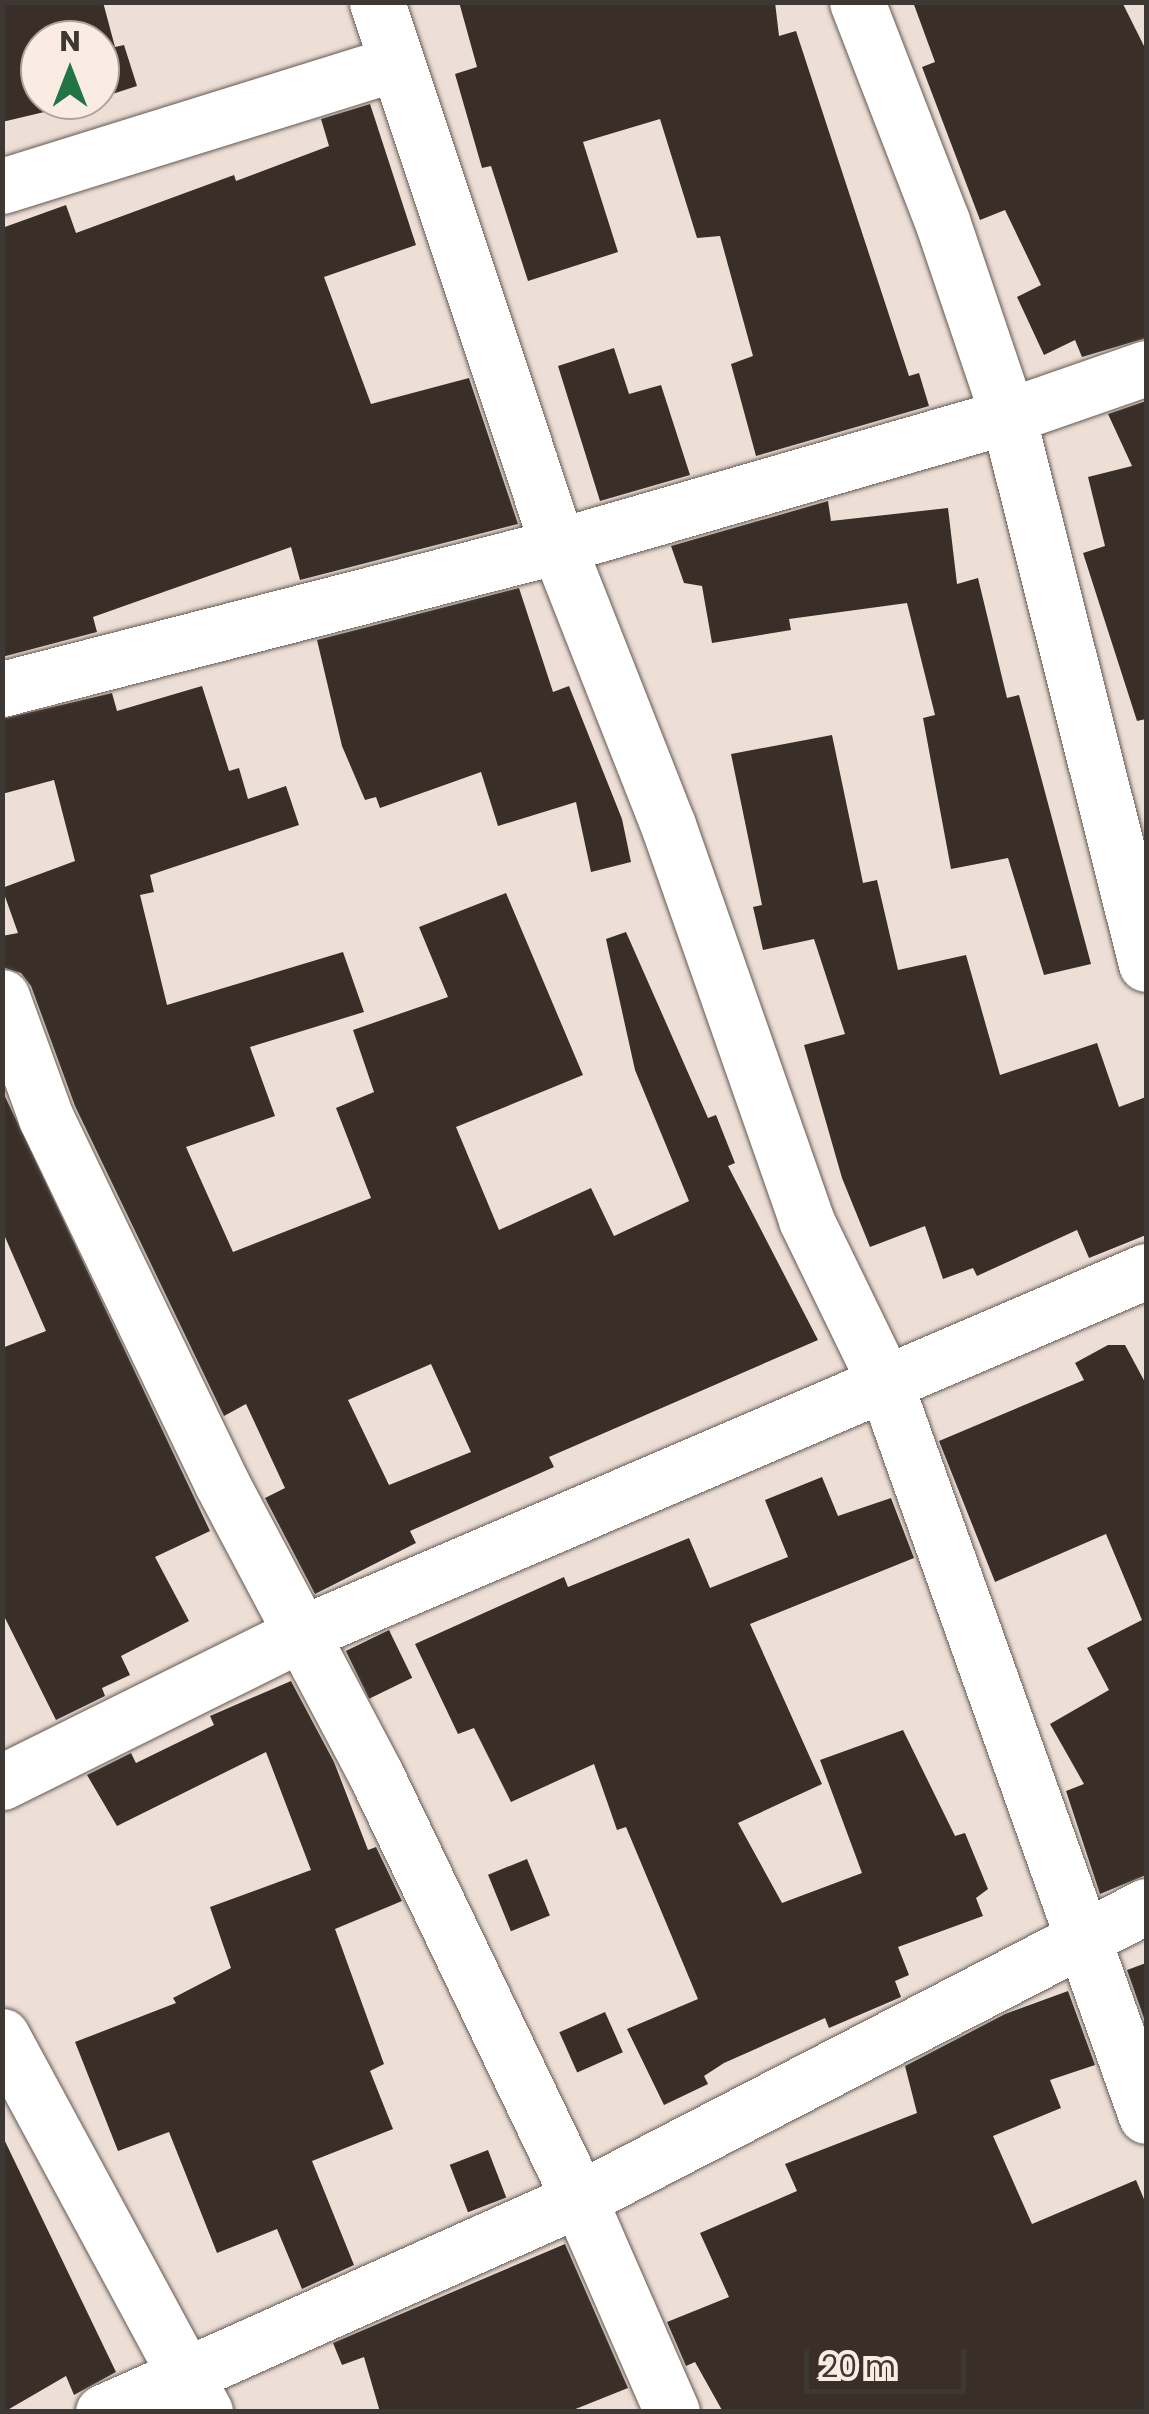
<!DOCTYPE html>
<html>
<head>
<meta charset="utf-8">
<style>
	body { margin:0 }
	#map { position:relative; width:1149px; height:2414px; overflow:hidden; background:#eddfd6; font-family:Poppins,sans-serif }
	div>[style] { position:absolute }
	.building>* { inset:0; background:#392f28; transform-origin:0 0 }
	.roads { filter:drop-shadow(0 0 2px #645951) drop-shadow(0 0 2px #645951) }
	.minor>* { height:55px; margin:-27.5px; padding:0 27.5px; transform-origin:27.5px; border-radius:27.5px; background:#fff }
	span { translate:-50% -50%; white-space:nowrap; text-align:center; line-height:1.15; -webkit-text-stroke:10px #faece3; paint-order:stroke }
	.frame { position:absolute; inset:0; border:5px solid #3d3834; pointer-events:none }
	.north { position:absolute; left:20px; top:20px; width:100px; height:100px; box-sizing:border-box; background:#faece3; border:2px solid #aea49d; border-radius:50%; rotate:0deg; font-size:28px; font-weight:700; line-height:40px; text-align:center; color:#3d3834 }
	.north::after { content:''; display:block; margin:auto; width:35px; height:45px; background:#217445; clip-path:polygon(50% 0,100% 100%,50% 72%,0 100%) }
	.scale { position:absolute; left:804px; top:2349px; width:162px; height:45px; box-sizing:border-box; border:5px solid #3d3834; border-top:0; padding-left:12px; font-size:30px; line-height:35px; white-space:nowrap; color:#3d3834; -webkit-text-stroke:8px #faece3; paint-order:stroke }
</style>
</head>
<body>
<div id="map">
	<div class="building">
		<div style="clip-path:polygon(2px 2px,103px 2px,115px 47px,124px 45px,137px 86px,100px 98px,100px 40px,40px 40px,40px 100px,95px 100px,2px 122px)"></div>
		<div style="clip-path:polygon(459px 2px,775px 2px,779px 36px,796px 31px,909px 376px,919px 373px,929px 406px,756px 456px,731px 364px,753px 356px,720px 236px,697px 238px,660px 119px,583px 142px,618px 252px,528px 281px,491px 166px,482px 168px,455px 74px,477px 67px)"></div>
		<div style="clip-path:polygon(913px 2px,1122px 2px,1146px 50px,1146px 338px,1082px 357px,1075px 340px,1044px 355px,1017px 297px,1041px 285px,1005px 210px,980px 220px,922px 67px,935px 62px)"></div>
		<div style="clip-path:polygon(370px 104px,416px 245px,324px 277px,371px 404px,469px 378px,518px 524px,300px 580px,291px 547px,93px 617px,97px 632px,2px 657px,2px 228px,66px 205px,76px 233px,234px 175px,236px 181px,329px 146px,321px 119px)"></div>
		<div style="clip-path:polygon(614px 348px,629px 394px,661px 385px,690px 475px,600px 501px,558px 366px)"></div>
		<div style="clip-path:polygon(1146px 401px,1146px 719px,1137px 721px,1083px 553px,1105px 546px,1088px 477px,1132px 466px,1108px 414px)"></div>
		<div style="clip-path:polygon(828px 501px,831px 521px,948px 508px,957px 584px,978px 578px,1007px 698px,1019px 695px,1091px 964px,1044px 975px,1008px 858px,951px 869px,923px 718px,935px 715px,907px 603px,789px 619px,791px 630px,712px 643px,702px 586px,684px 583px,671px 546px)"></div>
		<div style="clip-path:polygon(519px 588px,553px 692px,569px 686px,622px 819px,631px 862px,591px 872px,576px 802px,498px 826px,481px 772px,380px 808px,376px 797px,365px 800px,342px 746px,317px 640px)"></div>
		<div style="clip-path:polygon(evenodd,202px 686px,229px 771px,239px 768px,248px 799px,286px 786px,299px 825px,150px 875px,154px 892px,140px 895px,167px 1005px,343px 952px,364px 1012px,250px 1047px,275px 1116px,186px 1147px,233px 1252px,371px 1198px,336px 1108px,374px 1092px,353px 1030px,448px 997px,419px 927px,506px 893px,583px 1075px,456px 1127px,499px 1230px,591px 1188px,614px 1236px,689px 1201px,635px 1070px,606px 939px,626px 932px,708px 1118px,716px 1115px,735px 1163px,728px 1166px,818px 1340px,549px 1457px,554px 1467px,410px 1531px,416px 1543px,315px 1594px,265px 1498px,285px 1488px,246px 1404px,224px 1416px,75px 1106px,31px 986px,21px 973px,2px 967px,2px 936px,18px 933px,2px 888px,75px 861px,54px 780px,2px 794px,2px 719px,112px 693px,117px 711px,202px 686px,431px 1364px,471px 1452px,389px 1485px,348px 1400px,431px 1364px)"></div>
		<div style="clip-path:polygon(832px 735px,863px 883px,877px 880px,898px 970px,966px 955px,1000px 1075px,1097px 1043px,1119px 1107px,1146px 1097px,1146px 1235px,1089px 1258px,1077px 1230px,977px 1276px,973px 1268px,943px 1279px,925px 1226px,870px 1247px,842px 1178px,804px 1045px,845px 1034px,814px 939px,763px 950px,753px 907px,762px 905px,731px 754px)"></div>
		<div style="clip-path:polygon(2px 1090px,210px 1531px,155px 1557px,189px 1621px,121px 1656px,130px 1675px,102px 1688px,105px 1696px,56px 1720px,2px 1612px,2px 1348px,46px 1331px,2px 1230px)"></div>
		<div style="clip-path:polygon(1108px 1345px,1125px 1345px,1146px 1384px,1146px 1875px,1100px 1894px,1066px 1791px,1084px 1784px,1050px 1724px,1109px 1690px,1087px 1648px,1142px 1620px,1106px 1534px,995px 1582px,939px 1441px,1084px 1380px,1075px 1363px)"></div>
		<div style="clip-path:polygon(822px 1477px,838px 1516px,891px 1498px,914px 1558px,750px 1624px,822px 1784px,738px 1823px,782px 1903px,862px 1873px,820px 1760px,903px 1730px,955px 1836px,965px 1833px,988px 1889px,976px 1898px,983px 1916px,898px 1947px,909px 1975px,895px 1981px,901px 1997px,829px 2028px,825px 2018px,724px 2063px,704px 2076px,708px 2084px,664px 2105px,627px 2029px,698px 1999px,626px 1827px,617px 1830px,594px 1764px,511px 1802px,474px 1728px,458px 1734px,415px 1644px,564px 1577px,568px 1587px,689px 1538px,710px 1588px,788px 1557px,765px 1500px)"></div>
		<div style="left:389px;top:1630px;width:53px;height:48px;rotate:64deg"></div>
		<div style="clip-path:polygon(291px 1681px,334px 1762px,368px 1850px,376px 1847px,402px 1901px,335px 1929px,384px 2064px,370px 2071px,393px 2129px,312px 2161px,354px 2265px,302px 2289px,277px 2229px,217px 2253px,169px 2132px,118px 2151px,75px 2042px,176px 2003px,173px 1998px,231px 1968px,210px 1907px,311px 1870px,266px 1752px,117px 1826px,87px 1775px,131px 1753px,136px 1763px,214px 1725px,210px 1716px)"></div>
		<div style="left:527px;top:1859px;width:61px;height:42px;rotate:68deg"></div>
		<div style="clip-path:polygon(1146px 1963px,1146px 2024px,1127px 1970px)"></div>
		<div style="clip-path:polygon(1068px 1991px,1095px 2065px,1050px 2080px,1061px 2108px,993px 2136px,1032px 2224px,1136px 2180px,1146px 2204px,1146px 2412px,723px 2412px,695px 2362px,686px 2366px,667px 2322px,729px 2297px,700px 2233px,797px 2191px,785px 2164px,917px 2113px,905px 2066px,1005px 2014px)"></div>
		<div style="left:605px;top:2012px;width:44px;height:50px;rotate:66deg"></div>
		<div style="clip-path:polygon(2px 2135px,116px 2372px,74px 2395px,66px 2376px,4px 2412px)"></div>
		<div style="left:488px;top:2150px;width:51px;height:41px;rotate:69deg"></div>
		<div style="clip-path:polygon(565px 2244px,628px 2388px,568px 2412px,380px 2412px,364px 2357px,342px 2365px,333px 2343px)"></div>
	</div>
	<div class="roads">
		<div class="minor">
			<div style="left:377px;top:2px;width:573px;rotate:71.6deg"></div>
			<div style="left:558px;top:546px;width:300px;rotate:68.5deg"></div>
			<div style="left:668px;top:825px;width:418px;rotate:70.7deg"></div>
			<div style="left:806px;top:1220px;width:181px;rotate:64.1deg"></div>
			<div style="left:885px;top:1383px;width:778px;rotate:70.4deg"></div>
			<div style="left:857px;top:2px;width:235px;rotate:68.8deg"></div>
			<div style="left:942px;top:221px;width:206px;rotate:71.3deg"></div>
			<div style="left:1008px;top:416px;width:565px;rotate:75.87deg"></div>
			<div style="left:2px;top:186px;width:413px;rotate:-17.3deg"></div>
			<div style="left:2px;top:689px;width:574px;rotate:-14.42deg"></div>
			<div style="left:558px;top:546px;width:468px;rotate:-16.1deg"></div>
			<div style="left:1008px;top:416px;width:146px;rotate:-19.2deg"></div>
			<div style="left:2px;top:997px;width:129px;rotate:70deg"></div>
			<div style="left:46px;top:1118px;width:404px;rotate:64.3deg"></div>
			<div style="left:221px;top:1482px;width:331px;rotate:62.1deg"></div>
			<div style="left:376px;top:1775px;width:470px;rotate:64.4deg"></div>
			<div style="left:579px;top:2199px;width:232px;rotate:66.4deg"></div>
			<div style="left:2px;top:1782px;width:330px;rotate:-26.4deg"></div>
			<div style="left:298px;top:1635px;width:923px;rotate:-23.23deg"></div>
			<div style="left:2px;top:2036px;width:427px;rotate:61.6deg"></div>
			<div style="left:103px;top:2412px;width:521px;rotate:-24.11deg"></div>
			<div style="left:579px;top:2199px;width:638px;rotate:-27.33deg"></div>
		</div>
	</div>
	<div class="frame"></div>
	<div class="north">N</div>
	<div class="scale">20 m</div>
</div>
</body>
</html>
